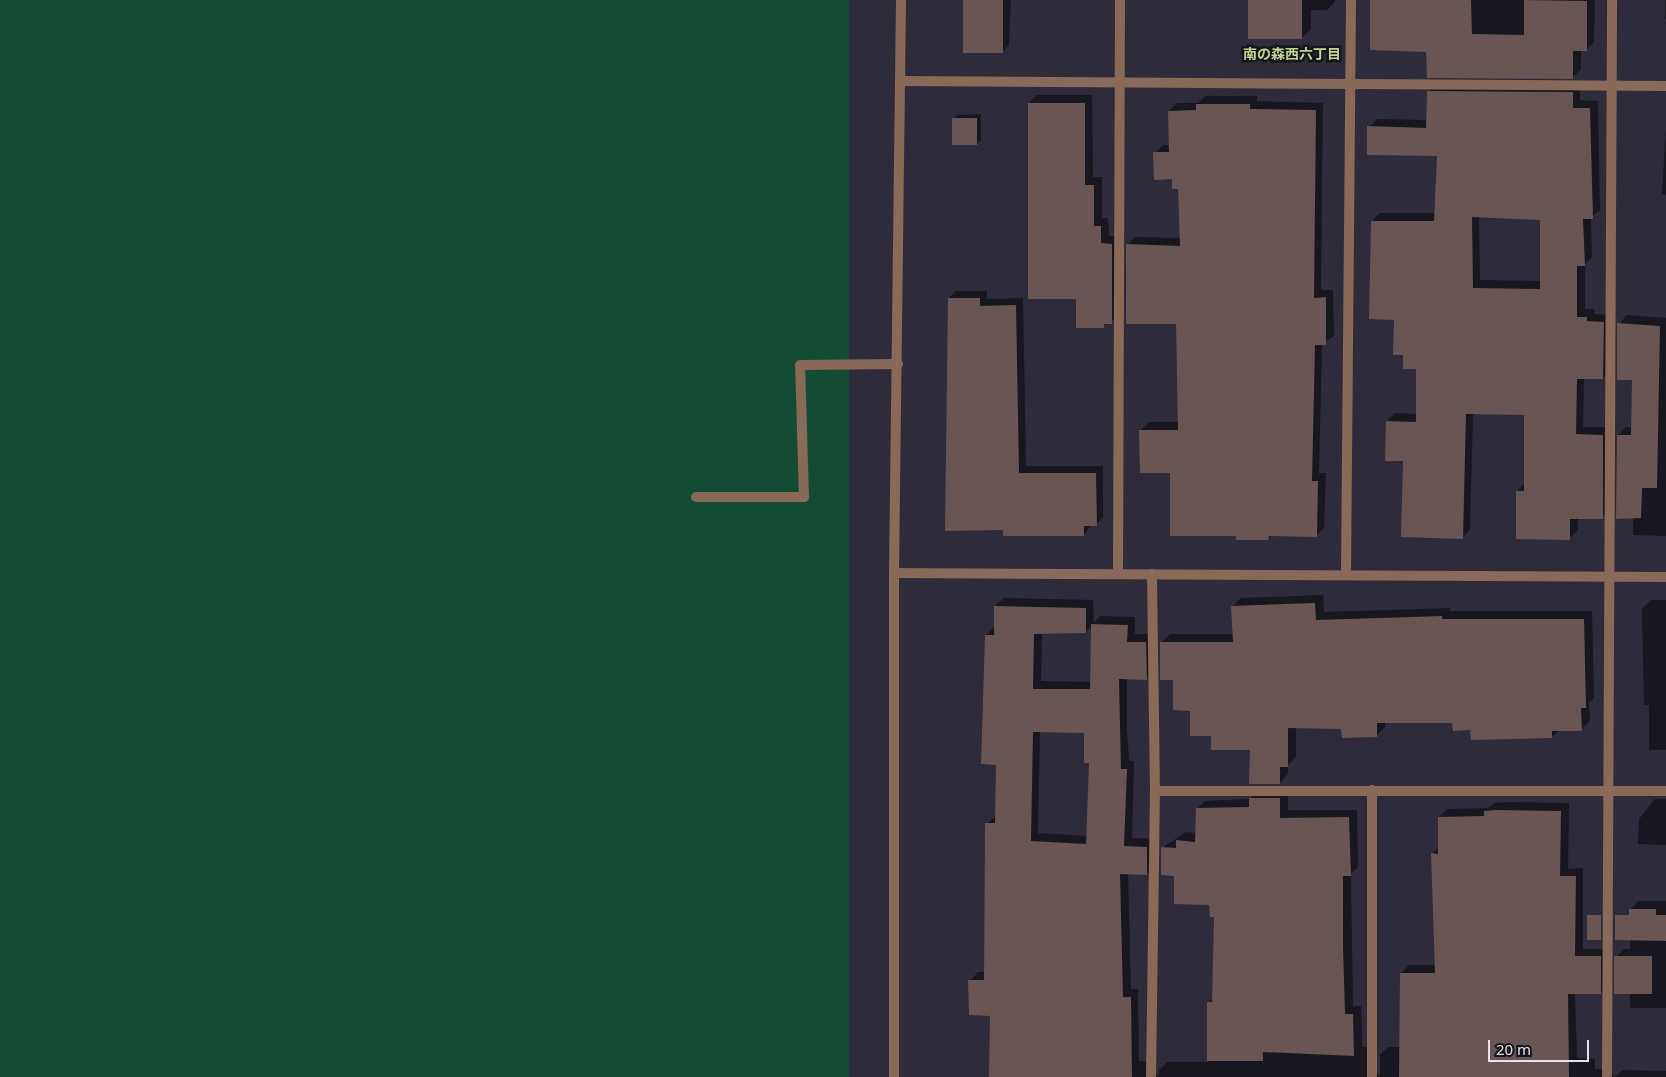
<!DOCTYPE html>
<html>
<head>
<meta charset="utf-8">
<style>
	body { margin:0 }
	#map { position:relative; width:1666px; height:1077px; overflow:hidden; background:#2e2b3a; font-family:"Noto Sans","Noto Sans JP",sans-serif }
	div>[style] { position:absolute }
	.green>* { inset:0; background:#144b35; transform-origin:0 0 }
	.shadow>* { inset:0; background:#0007; transform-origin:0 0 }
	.building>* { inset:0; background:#695554; transform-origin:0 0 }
	.service>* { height:10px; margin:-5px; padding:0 5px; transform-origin:5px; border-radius:5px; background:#896958 }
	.minor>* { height:10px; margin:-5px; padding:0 5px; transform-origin:5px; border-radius:5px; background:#896958 }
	span { translate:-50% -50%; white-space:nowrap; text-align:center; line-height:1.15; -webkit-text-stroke:5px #16151b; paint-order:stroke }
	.neighbourhood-label { font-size:14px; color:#bed68d; font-weight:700 }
	.scale { position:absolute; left:1488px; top:1040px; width:101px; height:22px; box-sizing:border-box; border:2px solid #e5e3ed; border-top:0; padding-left:6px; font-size:15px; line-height:18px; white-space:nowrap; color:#e5e3ed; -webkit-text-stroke:4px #16151b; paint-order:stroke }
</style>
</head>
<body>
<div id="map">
	<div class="green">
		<div style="left:0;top:0;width:849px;height:1077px"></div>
	</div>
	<div class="shadow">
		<div style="clip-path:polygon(964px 0,1011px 0,1009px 45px,1001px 53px)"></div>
		<div style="clip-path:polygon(1249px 0,1335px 0,1335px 2px,1327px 10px,1311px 10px,1311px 29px,1303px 37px)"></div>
		<div style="clip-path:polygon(1371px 0,1595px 0,1594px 42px,1586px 50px,1581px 50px,1581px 69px,1573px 77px,1427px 51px)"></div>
		<div style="left:1665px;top:0;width:1px;height:19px"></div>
		<div style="clip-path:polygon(evenodd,1436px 84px,1580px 85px,1580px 100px,1598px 101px,1600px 210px,1591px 218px,1592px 257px,1585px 264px,1585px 309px,1594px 309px,1594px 314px,1611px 315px,1611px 370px,1603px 378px,1584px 378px,1583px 427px,1611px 427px,1610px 509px,1602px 517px,1578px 518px,1578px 530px,1570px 538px,1517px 491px,1525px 483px,1525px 414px,1473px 413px,1470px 530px,1462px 538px,1405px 459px,1387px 421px,1395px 413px,1417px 414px,1417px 368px,1404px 353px,1372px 221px,1380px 213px,1436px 213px,1438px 154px,1369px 127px,1377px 119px,1427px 120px,1428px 92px,1436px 84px,1479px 216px,1541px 219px,1542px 281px,1480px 280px,1479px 216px)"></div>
		<div style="clip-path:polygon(1037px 95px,1092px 95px,1093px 177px,1102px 177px,1102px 218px,1108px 218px,1109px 236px,1120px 236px,1120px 315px,1103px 326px,1077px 298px,1029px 103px)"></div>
		<div style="clip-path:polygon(1205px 96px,1257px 96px,1257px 101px,1323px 103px,1321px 290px,1333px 290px,1334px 336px,1322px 344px,1319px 473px,1326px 473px,1324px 528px,1316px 536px,1272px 535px,1268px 539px,1238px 535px,1171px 471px,1141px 430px,1149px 422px,1179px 422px,1178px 323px,1127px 245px,1135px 237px,1181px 238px,1179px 188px,1155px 153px,1163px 145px,1170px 145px,1169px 111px,1177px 103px,1198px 103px)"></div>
		<div style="clip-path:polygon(981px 114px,981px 140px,977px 144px,953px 119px,957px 115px)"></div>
		<div style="clip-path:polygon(1666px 128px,1666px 195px,1662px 194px)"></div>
		<div style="clip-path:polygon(956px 291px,987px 291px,987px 299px,1023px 298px,1026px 466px,1103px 466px,1103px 517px,1096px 525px,1091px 525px,1084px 535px,1004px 529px,949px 298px)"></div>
		<div style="clip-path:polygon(1627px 315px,1666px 318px,1666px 536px,1633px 535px,1633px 517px,1618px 435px,1626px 427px,1633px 427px,1634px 379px,1619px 324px)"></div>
		<div style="clip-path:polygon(1323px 595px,1324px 612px,1450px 608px,1450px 611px,1592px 611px,1594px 698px,1589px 703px,1590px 721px,1581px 730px,1559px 730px,1552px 737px,1471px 729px,1454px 721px,1385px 722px,1385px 727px,1376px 736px,1343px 728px,1296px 727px,1296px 757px,1288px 765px,1288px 774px,1280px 783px,1251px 748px,1212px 735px,1191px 709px,1161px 643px,1170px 634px,1234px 634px,1233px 606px,1241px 598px)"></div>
		<div style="clip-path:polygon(evenodd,1004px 598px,1093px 600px,1094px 623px,1100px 616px,1135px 617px,1135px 634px,1154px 634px,1154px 670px,1146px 678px,1127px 678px,1127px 730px,1129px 761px,1134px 761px,1132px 838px,1155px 839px,1155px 865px,1146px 874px,1128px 873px,1131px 989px,1138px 989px,1139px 1061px,1152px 1062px,1153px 1072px,1159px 1076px,1159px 1070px,1167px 1062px,1208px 1062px,1208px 1003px,1214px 998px,1215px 916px,1211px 903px,1175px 875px,1162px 848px,1186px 832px,1197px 833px,1197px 809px,1205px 801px,1250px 799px,1258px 790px,1288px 790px,1288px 810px,1357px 810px,1358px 867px,1351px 874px,1353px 1006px,1361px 1006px,1362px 1047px,1373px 1047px,1373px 1069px,1380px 1076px,1380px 1055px,1388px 1047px,1400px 1047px,1401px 973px,1409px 965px,1436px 965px,1432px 854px,1439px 847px,1439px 817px,1447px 809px,1488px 808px,1494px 803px,1505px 802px,1569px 803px,1568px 869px,1583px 868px,1583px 949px,1608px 949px,1608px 985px,1600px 993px,1575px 993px,1577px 1058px,1595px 1059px,1595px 1069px,1609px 1069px,1615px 1077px,1623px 1070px,1666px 1071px,1666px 1077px,991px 1077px,991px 1014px,970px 981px,978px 972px,986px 972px,987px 824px,996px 816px,997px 764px,986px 635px,994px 627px,995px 606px,1004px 598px,1092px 626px,1091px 682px,1041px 681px,1042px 633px,1086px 632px,1092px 626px,1004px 598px,1040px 731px,1085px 732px,1090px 761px,1087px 836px,1038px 833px,1040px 731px)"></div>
		<div style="clip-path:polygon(1651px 600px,1666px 600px,1666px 750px,1649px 750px,1649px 705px,1644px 705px,1642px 609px)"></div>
		<div style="clip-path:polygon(1655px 799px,1666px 799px,1666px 845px,1638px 844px,1639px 819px)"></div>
		<div style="clip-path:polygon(1638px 901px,1666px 901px,1666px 1008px,1630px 1008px,1630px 993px,1616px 957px,1624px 949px,1630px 949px,1630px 910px)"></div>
	</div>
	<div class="building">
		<div style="left:963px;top:0;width:40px;height:53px"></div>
		<div style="left:1248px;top:0;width:54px;height:39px"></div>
		<div style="clip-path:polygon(1370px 0,1471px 0,1472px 34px,1524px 35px,1524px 0,1587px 1px,1587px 51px,1573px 51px,1573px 79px,1427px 78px,1426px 52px,1370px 50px)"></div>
		<div style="clip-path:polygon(evenodd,1427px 91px,1573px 92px,1573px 108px,1590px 108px,1593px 219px,1583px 219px,1585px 266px,1577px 266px,1577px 317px,1587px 317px,1587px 321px,1604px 322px,1603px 379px,1577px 379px,1576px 434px,1603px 435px,1603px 519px,1570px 519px,1570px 540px,1516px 539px,1516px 491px,1524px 491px,1524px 415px,1466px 414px,1463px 539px,1401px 537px,1403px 461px,1385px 461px,1386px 421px,1416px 422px,1416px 369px,1403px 369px,1403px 355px,1393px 355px,1394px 320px,1369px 319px,1371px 221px,1434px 221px,1437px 156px,1367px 155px,1367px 126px,1426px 128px,1427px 91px,1472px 217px,1540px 220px,1540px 289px,1473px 288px,1472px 217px)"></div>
		<div style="clip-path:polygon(1028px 103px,1085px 103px,1085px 185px,1094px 185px,1094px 226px,1101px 226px,1101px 243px,1112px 244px,1112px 324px,1104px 324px,1104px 328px,1076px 328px,1076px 299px,1028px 299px)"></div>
		<div style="clip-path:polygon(1196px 104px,1250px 104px,1250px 109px,1316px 110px,1314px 298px,1326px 297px,1326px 345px,1315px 345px,1312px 481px,1318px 481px,1317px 537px,1269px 536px,1268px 540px,1236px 540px,1236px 536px,1170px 536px,1170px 473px,1140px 473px,1139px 430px,1178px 430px,1176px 324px,1126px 324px,1126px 244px,1180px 246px,1178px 189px,1172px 189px,1172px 179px,1154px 180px,1153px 152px,1169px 152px,1168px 111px,1196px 110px)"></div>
		<div style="left:952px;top:118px;width:25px;height:27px"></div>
		<div style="clip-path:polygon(948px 298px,980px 298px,980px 306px,1016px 305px,1019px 473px,1096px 473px,1097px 526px,1084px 526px,1084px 536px,1003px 536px,1003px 530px,945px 531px)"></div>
		<div style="clip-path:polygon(1617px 323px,1660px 326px,1657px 488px,1642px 488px,1641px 518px,1616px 519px,1617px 435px,1631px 435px,1632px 380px,1617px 380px)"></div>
		<div style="clip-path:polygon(1315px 603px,1316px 620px,1442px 616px,1442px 619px,1584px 619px,1586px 708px,1581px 708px,1582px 731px,1552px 731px,1552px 738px,1471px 740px,1470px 730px,1453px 731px,1452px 723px,1377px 723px,1377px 737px,1342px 738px,1341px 729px,1288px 728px,1288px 767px,1280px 767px,1280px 784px,1249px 784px,1250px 750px,1211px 750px,1211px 736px,1190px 736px,1190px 711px,1173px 710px,1173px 680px,1160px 680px,1160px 642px,1233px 642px,1231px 606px)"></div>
		<div style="clip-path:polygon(evenodd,994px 606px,1086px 608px,1086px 633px,1034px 634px,1033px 689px,1090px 689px,1091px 624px,1128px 625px,1127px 642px,1146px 642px,1147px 680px,1119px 679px,1121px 769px,1127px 769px,1124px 846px,1147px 847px,1147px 875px,1120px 874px,1123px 997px,1131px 997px,1132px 1077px,989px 1077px,990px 1016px,969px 1015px,968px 980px,984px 980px,985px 823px,995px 823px,996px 765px,981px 764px,985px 635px,994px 635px,994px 606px,1033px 732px,1084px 733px,1084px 763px,1089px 763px,1086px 844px,1031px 841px,1033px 732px)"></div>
		<div style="clip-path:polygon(1249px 798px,1280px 798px,1280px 818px,1349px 817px,1351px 876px,1343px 876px,1343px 946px,1345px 1014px,1353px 1014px,1354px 1056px,1263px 1052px,1263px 1061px,1207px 1061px,1207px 1002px,1212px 1002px,1214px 917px,1210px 917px,1209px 905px,1174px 904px,1174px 876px,1161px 875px,1161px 847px,1176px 848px,1176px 840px,1195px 842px,1196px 808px,1249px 807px)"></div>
		<div style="clip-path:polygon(1496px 810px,1561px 811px,1560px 876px,1576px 876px,1575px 956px,1601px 956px,1601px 994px,1568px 994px,1569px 1077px,1399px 1077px,1400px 973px,1435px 973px,1431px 853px,1438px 854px,1438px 817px,1484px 816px,1484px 811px)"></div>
		<div style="clip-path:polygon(1629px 909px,1656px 909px,1656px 915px,1666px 915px,1666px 941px,1615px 940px,1615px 915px,1629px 915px)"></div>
		<div style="left:1587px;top:915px;width:14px;height:25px"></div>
		<div style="left:1614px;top:956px;width:38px;height:38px"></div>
	</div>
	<div class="service">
		<div style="left:696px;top:497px;width:108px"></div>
		<div style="left:804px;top:497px;width:132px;rotate:-91.7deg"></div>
		<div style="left:800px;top:365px;width:98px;rotate:-0.6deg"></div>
	</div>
	<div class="minor">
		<div style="left:902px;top:81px;width:764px;rotate:0.37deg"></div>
		<div style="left:894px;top:573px;width:772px;rotate:0.3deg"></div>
		<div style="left:1118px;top:574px;width:574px;rotate:-89.8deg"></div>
		<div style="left:1346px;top:574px;width:574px;rotate:-89.5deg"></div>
		<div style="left:1155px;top:791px;width:511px"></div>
		<div style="left:894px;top:1077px;width:504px;rotate:-90deg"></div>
		<div style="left:894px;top:573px;width:573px;rotate:-89.3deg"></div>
		<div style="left:1151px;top:1077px;width:286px;rotate:-89.2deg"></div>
		<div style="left:1155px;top:791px;width:217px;rotate:-90.8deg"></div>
		<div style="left:1372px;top:1077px;width:287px;rotate:-90deg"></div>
		<div style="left:1607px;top:1077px;width:1077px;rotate:-89.73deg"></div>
	</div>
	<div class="neighbourhood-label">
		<span style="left:1292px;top:54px">南の森西六丁目</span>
	</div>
	<div class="scale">20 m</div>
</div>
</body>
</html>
